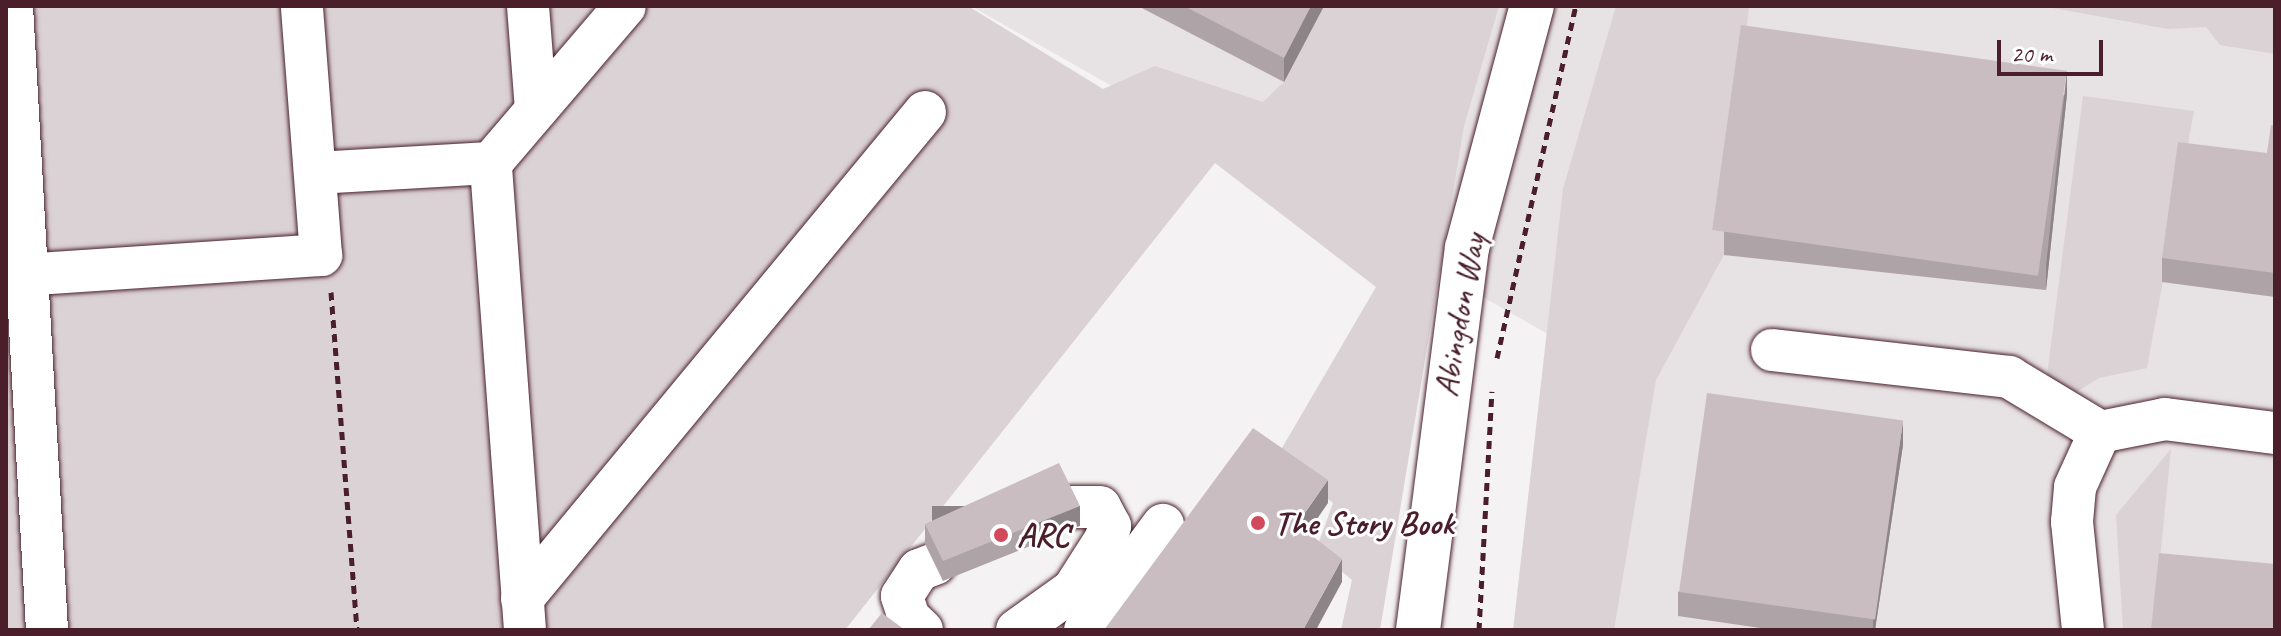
<!DOCTYPE html>
<html>
<head>
<meta charset="utf-8">
<style>
	body { margin:0 }
	#map { position:relative; width:2281px; height:636px; overflow:hidden; background:#f4f2f2; font-family:Caveat,sans-serif }
	div>[style] { position:absolute }
	.built>* { inset:0; background:#e7e2e3 }
	.green>* { inset:0; background:#dbd2d5 }
	.path>* { height:5px; margin-top:-2.5px; transform-origin:0; background:repeating-linear-gradient(90deg,#4a1f2b 0 8px,transparent 0 14px) }
	.roads { filter:drop-shadow(0 0 2px #4a1f2b) drop-shadow(0 0 2px #4a1f2b) }
	.minor>* { height:42px; margin:-21px; padding:0 21px; transform-origin:21px; border-radius:21px; background:#fff }
	.major>* { height:44px; margin:-22px; padding:0 22px; transform-origin:22px; border-radius:22px; background:#fff }
	.wall>* { inset:0; background:#aea3a6 }
	.shaded-wall>* { inset:0; background:#8d8487; transform-origin:0 0 }
	.building>* { inset:0; background:#cabdc1; transform-origin:0 0 }
	.dots>* { width:22px; height:22px; translate:-50% -50%; box-sizing:border-box; border:4px solid #fff; border-radius:50% }
	span { translate:-50% -50%; white-space:nowrap; text-align:center; line-height:1.15; -webkit-text-stroke:6px #fff; paint-order:stroke }
	.street-label { font-size:34px; color:#4a1f2b }
	.poi-label { font-size:34px; color:#4a1f2b; font-weight:700 }
	.left { translate:0 -50%; text-align:left }
	.frame { position:absolute; inset:0; border:8px solid #4a1f2b; pointer-events:none }
	.scale { position:absolute; left:1997px; top:40px; width:106px; height:36px; box-sizing:border-box; border:4px solid #4a1f2b; border-top:0; padding-left:10px; font-size:24px; line-height:28px; white-space:nowrap; color:#4a1f2b; -webkit-text-stroke:6px #fff; paint-order:stroke }
</style>
</head>
<body>
<div id="map">
	<div class="built">
		<div style="clip-path:polygon(971px 6px,2275px 6px,2275px 630px,1601px 630px,1620px 375px)"></div>
	</div>
	<div class="green">
		<div style="clip-path:polygon(6px 6px,968px 6px,1103px 89px,1155px 66px,1263px 102px,1284px 82px,1324px 6px,1499px 6px,1464px 126px,1380px 630px,1341px 630px,1352px 580px,1316px 550px,1333px 503px,1275px 460px,1376px 287px,1215px 163px,845px 630px,6px 630px)"></div>
		<div style="clip-path:polygon(1616px 6px,1749px 6px,1724px 255px,1656px 380px,1614px 630px,1513px 630px,1563px 189px)"></div>
		<div style="clip-path:polygon(2042px 6px,2275px 6px,2275px 54px,2220px 45px,2206px 27px,2168px 29px)"></div>
		<div style="clip-path:polygon(2083px 96px,2194px 111px,2147px 368px,2099px 378px,2062px 401px,2047px 375px)"></div>
		<div style="clip-path:polygon(2171px 449px,2153px 630px,2123px 630px,2116px 515px)"></div>
	</div>
	<div class="path">
		<div style="left:331px;top:292px;width:339px;rotate:85.6deg"></div>
		<div style="left:1497px;top:358px;width:361px;rotate:-77.4deg"></div>
		<div style="left:1479px;top:630px;width:239px;rotate:-86.9deg"></div>
	</div>
	<div class="roads">
		<div class="minor">
			<div style="left:12px;top:6px;width:625px;rotate:86.79deg"></div>
			<div style="left:528px;top:6px;width:104px;rotate:85.6deg"></div>
			<div style="left:315px;top:173px;width:176px;rotate:-3.3deg"></div>
			<div style="left:6px;top:276px;width:316px;rotate:-3.8deg"></div>
			<div style="left:321px;top:255px;width:250px;rotate:-94.4deg"></div>
			<div style="left:1772px;top:350px;width:239px;rotate:6.5deg"></div>
			<div style="left:2009px;top:377px;width:106px;rotate:31.1deg"></div>
			<div style="left:522px;top:599px;width:632px;rotate:-50.39deg"></div>
			<div style="left:525px;top:630px;width:468px;rotate:-94.2deg"></div>
			<div style="left:491px;top:163px;width:206px;rotate:-49.5deg"></div>
			<div style="left:922px;top:630px;width:18px;rotate:-137deg"></div>
			<div style="left:909px;top:618px;width:23px;rotate:-108deg"></div>
			<div style="left:902px;top:596px;width:31px;rotate:-57deg"></div>
			<div style="left:919px;top:570px;width:17px;rotate:-21deg"></div>
			<div style="left:1017px;top:630px;width:69px;rotate:-35.5deg"></div>
			<div style="left:1073px;top:590px;width:59px;rotate:-57.4deg"></div>
			<div style="left:1105px;top:540px;width:15px;rotate:-70deg"></div>
			<div style="left:1110px;top:526px;width:21px;rotate:-118deg"></div>
			<div style="left:1100px;top:507px;width:29px;rotate:180deg"></div>
			<div style="left:1085px;top:630px;width:131px;rotate:-53.4deg"></div>
			<div style="left:2083px;top:630px;width:109px;rotate:-95.8deg"></div>
			<div style="left:2072px;top:522px;width:35px;rotate:-85deg"></div>
			<div style="left:2075px;top:487px;width:60px;rotate:-65.6deg"></div>
			<div style="left:2100px;top:432px;width:66px;rotate:-11.3deg"></div>
			<div style="left:2165px;top:419px;width:111px;rotate:7.3deg"></div>
		</div>
		<div class="major">
			<div style="left:1418px;top:630px;width:385px;rotate:-82.7deg"></div>
			<div style="left:1467px;top:248px;width:251px;rotate:-75deg"></div>
		</div>
	</div>
	<div class="wall">
		<div style="clip-path:polygon(1138px 6px,1324px 6px,1284px 82px)"></div>
		<div style="clip-path:polygon(2067px 94px,2046px 290px,1724px 255px,1724px 231px)"></div>
		<div style="clip-path:polygon(2275px 126px,2275px 297px,2162px 282px,2162px 258px,2267px 153px)"></div>
		<div style="clip-path:polygon(1903px 445px,1875px 630px,1774px 630px,1678px 616px,1678px 592px)"></div>
		<div style="clip-path:polygon(925px 524px,1080px 526px,943px 581px,925px 544px)"></div>
	</div>
	<div class="shaded-wall">
		<div style="clip-path:polygon(1311px 6px,1324px 6px,1284px 82px,1284px 58px)"></div>
		<div style="clip-path:polygon(2067px 70px,2067px 94px,2046px 290px,2046px 266px)"></div>
		<div style="clip-path:polygon(1903px 421px,1903px 445px,1875px 630px,1873px 630px,1873px 621px)"></div>
		<div style="clip-path:polygon(1328px 480px,1328px 503px,1297px 548px,1297px 524px)"></div>
		<div style="left:1080px;top:506px;width:20px;height:148px;rotate:90deg"></div>
		<div style="clip-path:polygon(1342px 559px,1342px 582px,1316px 630px,1303px 630px)"></div>
	</div>
	<div class="building">
		<div style="clip-path:polygon(1184px 6px,1311px 6px,1284px 58px)"></div>
		<div style="left:1741px;top:25px;width:329px;height:207px;rotate:8deg"></div>
		<div style="clip-path:polygon(2271px 125px,2275px 126px,2275px 273px,2162px 258px,2178px 142px,2267px 153px)"></div>
		<div style="left:1707px;top:393px;width:198px;height:201px;rotate:8deg"></div>
		<div style="clip-path:polygon(1253px 428px,1328px 480px,1297px 524px,1342px 559px,1303px 630px,1104px 630px)"></div>
		<div style="clip-path:polygon(1059px 463px,1080px 506px,943px 561px,925px 524px)"></div>
		<div style="clip-path:polygon(2159px 553px,2275px 564px,2275px 630px,2151px 630px)"></div>
		<div style="clip-path:polygon(882px 613px,905px 630px,868px 630px)"></div>
	</div>
	<div class="dots">
		<div style="left:1258px;top:523px;background:#d1495b"></div>
		<div style="left:1001px;top:535px;background:#d1495b"></div>
	</div>
	<div class="street-label">
		<span style="left:1459px;top:315px;rotate:-80deg">Abingdon Way</span>
	</div>
	<div class="poi-label">
		<span class="left" style="left:1274px;top:523px">The Story Book</span>
		<span class="left" style="left:1017px;top:535px">ARC</span>
	</div>
	<div class="frame"></div>
	<div class="scale">20 m</div>
</div>
</body>
</html>
